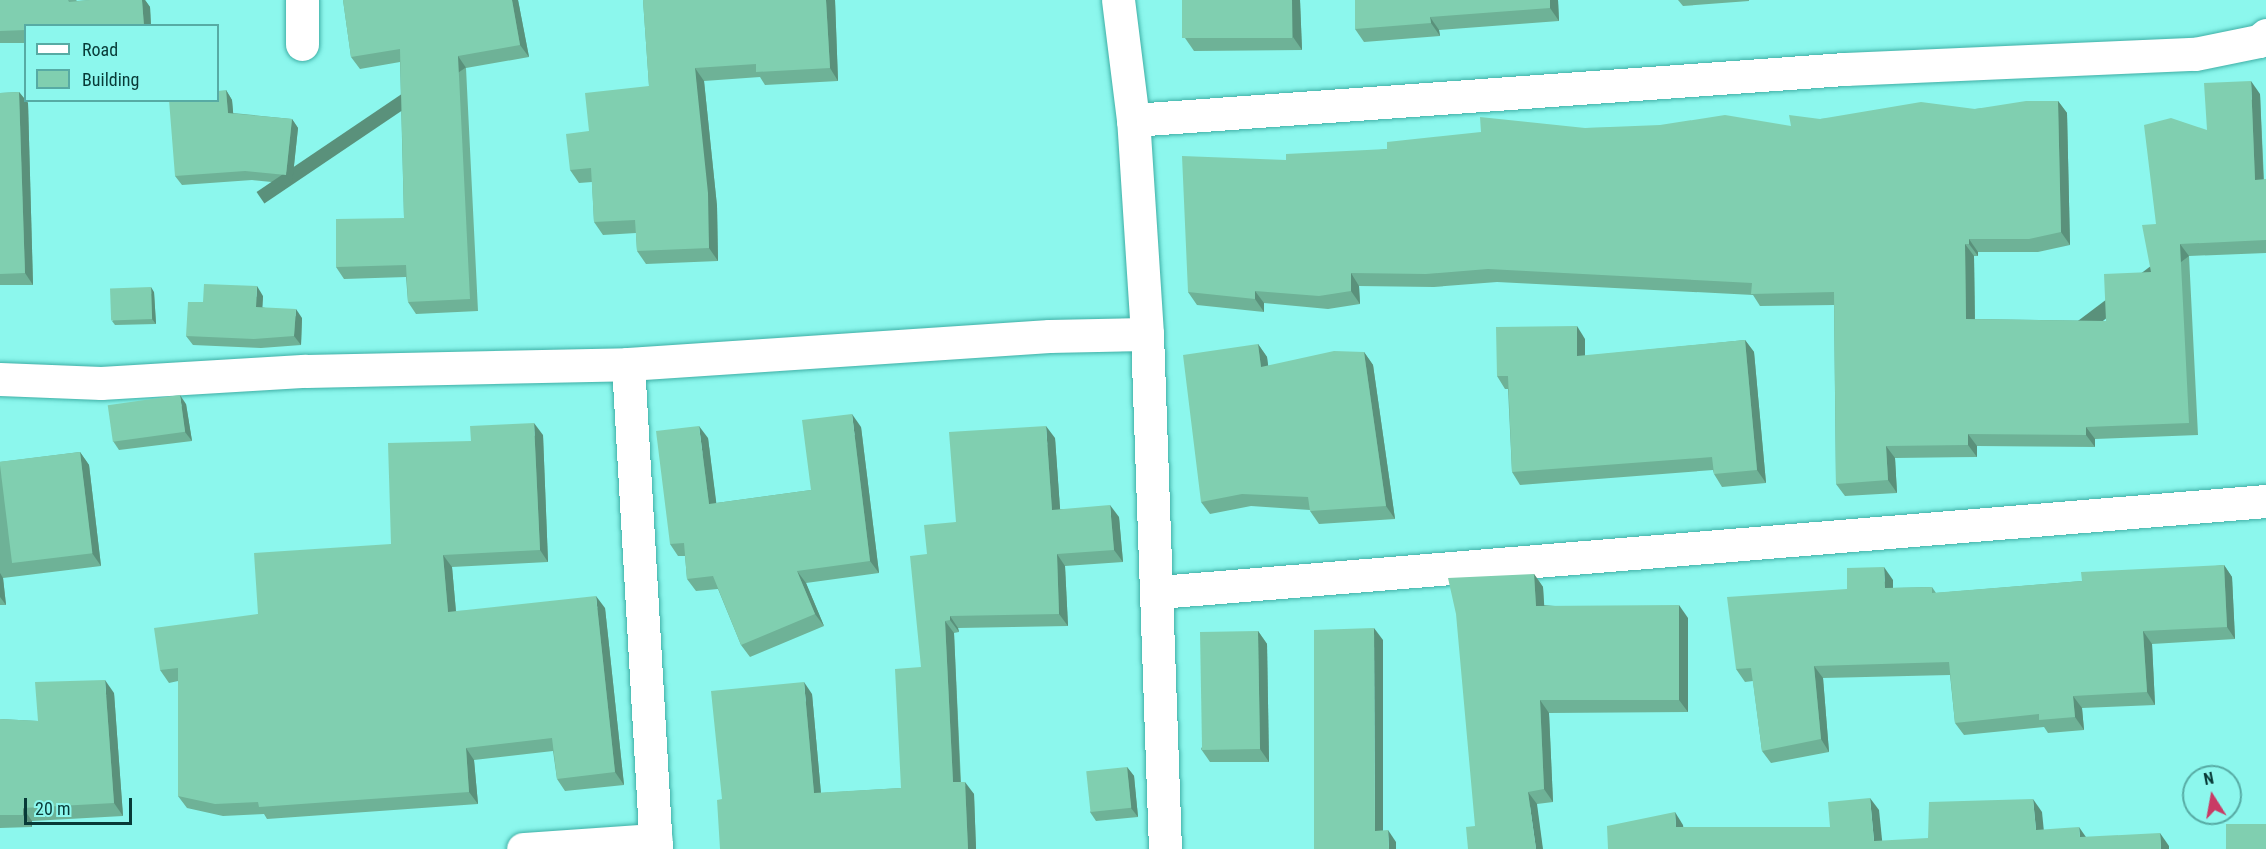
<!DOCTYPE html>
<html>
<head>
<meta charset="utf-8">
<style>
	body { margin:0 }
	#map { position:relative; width:2266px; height:849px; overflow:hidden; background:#8cf7ed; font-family:"Roboto Condensed",sans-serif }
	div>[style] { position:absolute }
	.roads { filter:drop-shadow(0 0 2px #3fafa6) drop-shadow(0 0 2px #3fafa6) }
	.minor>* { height:33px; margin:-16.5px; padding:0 16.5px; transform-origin:16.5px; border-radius:16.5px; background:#fff }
	.wall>* { inset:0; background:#6eb297 }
	.shaded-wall>* { inset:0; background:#5a917b; transform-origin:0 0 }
	.building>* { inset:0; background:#80cfb0; transform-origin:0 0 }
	span { translate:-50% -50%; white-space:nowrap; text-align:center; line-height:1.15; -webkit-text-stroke:6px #8cf7ed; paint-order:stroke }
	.legend { position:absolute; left:24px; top:24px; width:195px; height:78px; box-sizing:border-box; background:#8cf7ed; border:2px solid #57aba4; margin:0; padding:8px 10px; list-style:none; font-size:18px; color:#083a37 }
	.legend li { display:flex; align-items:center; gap:12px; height:30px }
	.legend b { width:30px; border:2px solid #57aba4 }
	.north { position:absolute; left:2182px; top:765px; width:60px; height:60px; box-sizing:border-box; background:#8cf7ed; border:2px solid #57aba4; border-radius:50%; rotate:349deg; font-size:16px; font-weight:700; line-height:24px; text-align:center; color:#083a37 }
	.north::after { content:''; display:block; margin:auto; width:21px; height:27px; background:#c93b65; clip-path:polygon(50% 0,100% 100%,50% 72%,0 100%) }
	.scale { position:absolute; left:24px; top:798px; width:108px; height:27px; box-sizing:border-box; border:3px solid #083a37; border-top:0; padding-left:8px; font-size:18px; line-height:21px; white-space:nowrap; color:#083a37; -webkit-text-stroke:4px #8cf7ed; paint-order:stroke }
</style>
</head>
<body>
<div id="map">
	<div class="roads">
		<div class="minor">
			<div style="left:302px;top:0;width:44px;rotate:90deg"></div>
			<div style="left:1133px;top:120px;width:714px;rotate:-4.1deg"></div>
			<div style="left:1845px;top:69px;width:350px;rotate:-2.5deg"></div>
			<div style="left:2195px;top:54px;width:65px;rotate:-11.5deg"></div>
			<div style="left:2259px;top:41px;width:9px;rotate:-41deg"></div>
			<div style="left:1147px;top:334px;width:515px;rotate:88deg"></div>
			<div style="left:628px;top:364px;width:486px;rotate:86.7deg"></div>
			<div style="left:0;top:379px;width:101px;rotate:2.3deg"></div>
			<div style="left:101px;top:383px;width:205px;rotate:-3.4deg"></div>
			<div style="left:306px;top:371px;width:322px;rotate:-1.2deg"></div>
			<div style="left:628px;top:364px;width:422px;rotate:-3.8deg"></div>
			<div style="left:1049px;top:336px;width:98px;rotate:-1.2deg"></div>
			<div style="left:1147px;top:334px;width:214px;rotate:-93.7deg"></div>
			<div style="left:1133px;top:120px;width:121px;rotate:-97.1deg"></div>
			<div style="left:1159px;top:592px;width:1111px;rotate:-4.7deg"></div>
			<div style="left:523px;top:849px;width:133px;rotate:-3.9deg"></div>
		</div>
	</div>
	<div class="wall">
		<div style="clip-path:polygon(0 0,76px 0,77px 1px,90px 0,145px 0,150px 7px,151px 26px,26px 26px,26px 43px,0 43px)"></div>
		<div style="clip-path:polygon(343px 0,518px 0,529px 57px,466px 68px,478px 311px,416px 314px,408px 302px,406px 277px,344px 279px,336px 267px,404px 218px,400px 62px,360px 69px,351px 57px)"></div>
		<div style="clip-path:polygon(643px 0,835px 0,838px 81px,765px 85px,760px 77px,704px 81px,717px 206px,718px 261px,646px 264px,637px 251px,636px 233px,603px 235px,594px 222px,592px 182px,579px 183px,570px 170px,589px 131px,649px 86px)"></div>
		<div style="clip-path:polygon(1300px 0,1302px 50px,1194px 51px,1185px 38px)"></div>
		<div style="clip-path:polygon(1355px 0,1558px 0,1559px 21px,1439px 30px,1440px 36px,1364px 42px,1355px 29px)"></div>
		<div style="clip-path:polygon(1678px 0,1749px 0,1749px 1px,1683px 6px)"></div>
		<div style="clip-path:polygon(226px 90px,232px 100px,233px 113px,292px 119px,298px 128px,292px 184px,252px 180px,182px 185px,175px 176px)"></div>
		<div style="clip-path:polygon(19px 92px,28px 103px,33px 285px,0 285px,0 93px)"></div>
		<div style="clip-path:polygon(2260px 94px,2264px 180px,2266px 179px,2266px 253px,2189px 256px,2198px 435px,2095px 439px,2095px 447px,1977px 446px,1977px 457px,1895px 458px,1897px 493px,1845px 496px,1836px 484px,1834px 305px,1760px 306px,1753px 295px,1497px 282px,1434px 287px,1359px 286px,1360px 304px,1328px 309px,1264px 303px,1264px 312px,1197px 305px,1188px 292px,1286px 160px,1585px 128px,1791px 126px,1820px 119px,1975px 109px,2058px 101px,2067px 113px,2070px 245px,2038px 252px,1978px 252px,1978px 256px,1974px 256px,1975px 319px,2106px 321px,2151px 272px,2156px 224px,2207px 130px)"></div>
		<div style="clip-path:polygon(154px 292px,156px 324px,115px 325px,112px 321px)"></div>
		<div style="clip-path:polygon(263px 296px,262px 307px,302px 318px,301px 345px,261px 348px,193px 345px,186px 336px,203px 302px)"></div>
		<div style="clip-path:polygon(1585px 339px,1585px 356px,1745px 340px,1754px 352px,1766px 483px,1722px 487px,1714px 474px,1713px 470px,1520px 485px,1512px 472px,1508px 389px,1505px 389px,1497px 376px)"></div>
		<div style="clip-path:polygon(1258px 344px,1267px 357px,1268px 366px,1364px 352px,1373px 365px,1395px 519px,1319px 524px,1310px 511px,1310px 510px,1251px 506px,1210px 514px,1201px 502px)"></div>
		<div style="clip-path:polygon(186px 404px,192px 441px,119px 450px,113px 441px)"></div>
		<div style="clip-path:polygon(861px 427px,879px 573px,806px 583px,824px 626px,750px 657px,741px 645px,718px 589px,696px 591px,687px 579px,685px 556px,678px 556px,670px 544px,708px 438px,716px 503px,811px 490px)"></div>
		<div style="clip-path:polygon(543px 435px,548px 562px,452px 567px,456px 611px,605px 608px,624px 785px,565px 791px,557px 779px,553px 751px,474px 760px,478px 804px,267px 819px,264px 814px,223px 816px,187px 808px,178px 796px,178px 681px,169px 683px,160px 670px,258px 614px,391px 544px,471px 441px)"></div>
		<div style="clip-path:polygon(1055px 438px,1060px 509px,1119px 517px,1123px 562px,1065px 566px,1068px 626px,958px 628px,959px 632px,954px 633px,961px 782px,974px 794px,976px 849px,720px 849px,722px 799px,812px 694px,821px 793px,901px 788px,921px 667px,927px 554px,956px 522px)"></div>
		<div style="clip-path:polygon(80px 452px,89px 465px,101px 566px,3px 578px,6px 605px,0 605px,0 462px)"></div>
		<div style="clip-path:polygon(2224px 565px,2232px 577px,2235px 639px,2152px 644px,2155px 705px,2082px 708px,2084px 730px,2048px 733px,2044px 727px,1964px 735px,1955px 723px,1950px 675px,1823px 678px,1829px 752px,1771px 763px,1762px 751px,1753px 681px,1745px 682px,1736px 669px,1847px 589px,1893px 580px,1893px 588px,1932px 587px,1936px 593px,2082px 581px)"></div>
		<div style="clip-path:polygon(1534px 574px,1543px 587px,1544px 605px,1688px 618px,1688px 712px,1549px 713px,1553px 802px,1537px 804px,1475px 826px)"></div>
		<div style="clip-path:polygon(1258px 631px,1267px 644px,1269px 762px,1210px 762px,1201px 749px)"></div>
		<div style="clip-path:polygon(114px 693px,123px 816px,32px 821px,32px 827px,0 828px,0 719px,38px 721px)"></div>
		<div style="clip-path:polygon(1127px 767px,1134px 776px,1138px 817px,1096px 821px,1090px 812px)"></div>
	</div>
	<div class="shaded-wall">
		<div style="clip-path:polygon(142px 0,145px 0,150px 7px,151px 26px,144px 26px)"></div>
		<div style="clip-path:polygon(512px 0,518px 0,529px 57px,520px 45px)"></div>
		<div style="clip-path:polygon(826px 0,835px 0,838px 81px,830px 68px)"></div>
		<div style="clip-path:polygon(1292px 0,1300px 0,1302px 50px,1293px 37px)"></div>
		<div style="clip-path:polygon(1550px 0,1558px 0,1559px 21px,1550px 8px)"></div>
		<div style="clip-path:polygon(1430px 17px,1439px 30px,1440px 36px,1431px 23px)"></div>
		<div style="left:458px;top:56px;width:14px;height:243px;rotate:56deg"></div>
		<div style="clip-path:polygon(695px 68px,704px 81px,717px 206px,718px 261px,709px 248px)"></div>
		<div style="clip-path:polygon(2251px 81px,2260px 94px,2264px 193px,2255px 180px)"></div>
		<div style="clip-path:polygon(226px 90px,232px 100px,234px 122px,228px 113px)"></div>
		<div style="clip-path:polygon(19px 92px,28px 103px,33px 285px,25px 273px)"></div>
		<div style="clip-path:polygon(2058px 101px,2067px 113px,2070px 245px,2061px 232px)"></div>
		<div style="clip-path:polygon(292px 119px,298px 128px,292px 184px,286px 175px)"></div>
		<div style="clip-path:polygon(1969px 239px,1978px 252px,1978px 256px,1969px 244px)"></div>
		<div style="clip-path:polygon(1965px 244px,1974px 256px,1975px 331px,1966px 319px)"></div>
		<div style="left:2180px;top:244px;width:15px;height:179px;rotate:53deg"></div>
		<div style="clip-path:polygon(1351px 273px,1359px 286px,1360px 304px,1351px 291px)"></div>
		<div style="clip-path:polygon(257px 286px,263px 296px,262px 316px,256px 307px)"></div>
		<div style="clip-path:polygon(151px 287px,154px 292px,156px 324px,152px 319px)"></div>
		<div style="clip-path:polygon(1255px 291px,1264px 303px,1264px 312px,1255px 299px)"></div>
		<div style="clip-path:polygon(296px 309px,302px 318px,301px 345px,294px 336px)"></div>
		<div style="clip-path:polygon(1577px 326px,1585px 339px,1585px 369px,1577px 356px)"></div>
		<div style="clip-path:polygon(1745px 340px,1754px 352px,1766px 483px,1757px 470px)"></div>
		<div style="clip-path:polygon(1258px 344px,1267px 357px,1270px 380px,1261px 367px)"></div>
		<div style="clip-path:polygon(1364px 352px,1373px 365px,1395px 519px,1386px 506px)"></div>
		<div style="clip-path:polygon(180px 395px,186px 404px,192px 441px,185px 432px)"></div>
		<div style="clip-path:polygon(852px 414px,861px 427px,879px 573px,870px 561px)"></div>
		<div style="clip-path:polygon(534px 423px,543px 435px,548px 562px,540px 550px)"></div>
		<div style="clip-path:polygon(699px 426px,708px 438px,718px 516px,709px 504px)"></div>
		<div style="clip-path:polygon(1046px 426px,1055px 438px,1061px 522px,1052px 510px)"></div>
		<div style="clip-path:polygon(2086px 427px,2095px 439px,2095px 447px,2086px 435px)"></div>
		<div style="clip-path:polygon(1968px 434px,1977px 446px,1977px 457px,1968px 445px)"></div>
		<div style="clip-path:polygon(1886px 446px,1895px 458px,1897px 493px,1888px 480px)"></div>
		<div style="clip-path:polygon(80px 452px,89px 465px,101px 566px,92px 553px)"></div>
		<div style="clip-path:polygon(1110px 505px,1119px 517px,1123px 562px,1114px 550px)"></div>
		<div style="clip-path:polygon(1057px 554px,1065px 566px,1068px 626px,1059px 614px)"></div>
		<div style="clip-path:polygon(443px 555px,452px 567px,457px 624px,448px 612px)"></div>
		<div style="clip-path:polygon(2224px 565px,2232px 577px,2235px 639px,2227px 627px)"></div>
		<div style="clip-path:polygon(1884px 567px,1893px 580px,1893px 601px,1885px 588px)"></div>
		<div style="clip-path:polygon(797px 571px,806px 583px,824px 626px,815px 614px)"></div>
		<div style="clip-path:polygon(0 573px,3px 578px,6px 605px,0 597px)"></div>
		<div style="clip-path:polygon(1534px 574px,1543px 587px,1545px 618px,1536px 606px)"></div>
		<div style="clip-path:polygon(596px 596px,605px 608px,624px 785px,615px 772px)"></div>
		<div style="clip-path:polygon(1679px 605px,1688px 618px,1688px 712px,1679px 700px)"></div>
		<div style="clip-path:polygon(950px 616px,958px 628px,959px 632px,950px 620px)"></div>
		<div style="clip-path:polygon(945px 621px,954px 633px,961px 795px,953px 782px)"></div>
		<div style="clip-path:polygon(1374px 628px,1383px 640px,1383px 843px,1375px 831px)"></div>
		<div style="clip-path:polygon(1258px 631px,1267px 644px,1269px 762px,1260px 749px)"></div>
		<div style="clip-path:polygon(2143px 631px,2152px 644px,2155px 705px,2147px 692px)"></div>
		<div style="clip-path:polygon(1814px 666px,1823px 678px,1829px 752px,1821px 739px)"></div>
		<div style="clip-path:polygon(105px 680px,114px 693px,123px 816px,114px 803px)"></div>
		<div style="clip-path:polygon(804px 682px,812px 694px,822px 805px,814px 793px)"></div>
		<div style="clip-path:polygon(2073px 696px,2082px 708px,2084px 730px,2075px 717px)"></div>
		<div style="clip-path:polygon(1540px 700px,1549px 713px,1553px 802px,1544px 789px)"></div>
		<div style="clip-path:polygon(466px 748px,474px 760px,478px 804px,469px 792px)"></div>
		<div style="clip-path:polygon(1127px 767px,1134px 776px,1138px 817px,1131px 808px)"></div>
		<div style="clip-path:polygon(965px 782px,974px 794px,976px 849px,968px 849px)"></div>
		<div style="clip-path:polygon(1528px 792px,1537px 804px,1543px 849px,1536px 849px)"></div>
		<div style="clip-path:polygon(1870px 798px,1879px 810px,1883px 849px,1874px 841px)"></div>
		<div style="clip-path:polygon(2033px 799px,2042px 812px,2045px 842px,2036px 830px)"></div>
		<div style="clip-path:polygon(23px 808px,32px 821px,32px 827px,23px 815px)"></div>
		<div style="clip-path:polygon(1675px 812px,1683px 825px,1685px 839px,1676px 827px)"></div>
		<div style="clip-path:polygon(2079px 827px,2088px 840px,2080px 837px)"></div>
		<div style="clip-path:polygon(1388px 830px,1396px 842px,1396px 849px,1389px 849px)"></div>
		<div style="clip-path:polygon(2160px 833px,2169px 846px,2169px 849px,2161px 849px)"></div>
	</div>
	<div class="building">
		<div style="clip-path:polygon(0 0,68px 0,69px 2px,90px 0,142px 0,144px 26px,26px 26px,26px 30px,0 31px)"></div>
		<div style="clip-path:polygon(343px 0,512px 0,520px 45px,458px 56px,470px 299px,408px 302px,406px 265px,336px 267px,336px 219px,404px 218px,400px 49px,351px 57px)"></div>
		<div style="clip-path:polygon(643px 0,826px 0,830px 68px,756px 72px,756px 64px,695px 68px,708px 193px,709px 248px,637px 251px,635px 220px,594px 222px,591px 168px,570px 170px,566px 134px,589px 131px,585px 93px,649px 86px)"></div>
		<div style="left:1182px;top:0;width:110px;height:38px"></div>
		<div style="clip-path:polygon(1355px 0,1550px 0,1550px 8px,1430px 17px,1431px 23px,1355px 29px)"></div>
		<div style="clip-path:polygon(2251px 81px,2255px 180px,2266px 179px,2266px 240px,2180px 244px,2189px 423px,2086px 427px,2086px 435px,1968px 434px,1968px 445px,1886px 446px,1888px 480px,1836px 484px,1834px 292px,1751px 294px,1752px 283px,1488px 269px,1426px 274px,1351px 273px,1351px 291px,1319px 296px,1255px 291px,1255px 299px,1188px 292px,1182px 156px,1286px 160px,1286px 154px,1387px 149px,1387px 142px,1481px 132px,1480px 117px,1585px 128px,1660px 125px,1725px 115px,1791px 126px,1789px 115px,1820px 119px,1921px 102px,1975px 109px,2026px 101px,2058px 101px,2061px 232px,2029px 239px,1969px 239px,1969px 244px,1965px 244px,1966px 319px,2106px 321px,2104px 274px,2151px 272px,2142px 225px,2156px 224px,2144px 125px,2171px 118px,2207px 130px,2204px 83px)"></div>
		<div style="clip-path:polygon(226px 90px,228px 113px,292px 119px,286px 175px,245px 171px,175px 176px,169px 100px,218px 100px,218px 91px)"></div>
		<div style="clip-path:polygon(19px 92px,25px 273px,0 274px,0 93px)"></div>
		<div style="clip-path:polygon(204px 284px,257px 286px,256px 307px,296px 309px,294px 336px,254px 339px,186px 336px,188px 302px,203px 302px)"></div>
		<div style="left:151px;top:287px;width:32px;height:41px;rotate:88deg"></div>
		<div style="clip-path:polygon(1577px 326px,1577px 356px,1745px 340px,1757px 470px,1714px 474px,1712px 457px,1512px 472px,1508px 376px,1497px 376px,1496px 327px)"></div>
		<div style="clip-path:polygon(1258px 344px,1261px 367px,1334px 351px,1364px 352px,1386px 506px,1310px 511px,1308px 497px,1242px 494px,1201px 502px,1183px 355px)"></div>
		<div style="left:180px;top:395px;width:37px;height:73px;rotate:82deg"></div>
		<div style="clip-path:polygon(852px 414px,870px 561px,797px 571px,815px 614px,741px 645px,713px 576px,687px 579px,684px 543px,670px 544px,656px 431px,699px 426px,709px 504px,811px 490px,802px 420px)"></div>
		<div style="clip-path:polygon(534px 423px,540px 550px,443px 555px,448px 612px,596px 596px,615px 772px,557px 779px,552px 738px,466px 748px,469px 792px,259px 807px,258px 802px,215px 804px,178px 796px,178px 668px,160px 670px,154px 628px,258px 614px,254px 553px,391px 544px,388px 443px,471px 441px,470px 426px)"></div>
		<div style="clip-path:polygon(1046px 426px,1052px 510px,1110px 505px,1114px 550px,1057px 554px,1059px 614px,950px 616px,950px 620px,945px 621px,953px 782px,965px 782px,968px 849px,720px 849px,717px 800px,722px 799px,711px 691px,804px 682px,814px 793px,901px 788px,895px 669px,921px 667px,910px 556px,927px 554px,924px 525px,956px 522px,949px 432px)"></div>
		<div style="left:80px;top:452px;width:102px;height:81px;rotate:83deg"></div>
		<div style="clip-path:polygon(2224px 565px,2227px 627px,2143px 631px,2147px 692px,2073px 696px,2075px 717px,2039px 720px,2039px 714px,1955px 723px,1949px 662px,1814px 666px,1821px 739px,1762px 751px,1751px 668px,1736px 669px,1727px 597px,1847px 589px,1847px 568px,1884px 567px,1885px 588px,1932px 587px,1932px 593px,2082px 581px,2081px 572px)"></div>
		<div style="clip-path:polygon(1534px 574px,1536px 606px,1679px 605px,1679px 700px,1540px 700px,1544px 789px,1528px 792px,1536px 849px,1468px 849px,1466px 827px,1475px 826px,1456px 614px,1448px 578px)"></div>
		<div style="clip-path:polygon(1374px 628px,1375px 831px,1388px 830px,1389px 849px,1314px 849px,1314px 630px)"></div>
		<div style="left:1258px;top:631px;width:118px;height:58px;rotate:89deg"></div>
		<div style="clip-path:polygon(105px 680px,114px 803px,23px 808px,23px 815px,0 815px,0 719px,38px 721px,35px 682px)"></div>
		<div style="left:1127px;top:767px;width:41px;height:41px;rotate:84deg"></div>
		<div style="clip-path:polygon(1870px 798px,1874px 841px,1928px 838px,1929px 802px,2033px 799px,2036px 830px,2079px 827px,2080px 837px,2160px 833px,2161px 849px,1608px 849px,1607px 826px,1675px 812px,1676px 827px,1830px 827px,1828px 802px)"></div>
		<div style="left:2266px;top:824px;width:25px;height:40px;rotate:90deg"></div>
	</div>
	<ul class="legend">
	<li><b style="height:8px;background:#fff"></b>Road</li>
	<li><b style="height:16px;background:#80cfb0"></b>Building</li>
	</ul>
	<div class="north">N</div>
	<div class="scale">20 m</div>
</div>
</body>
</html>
